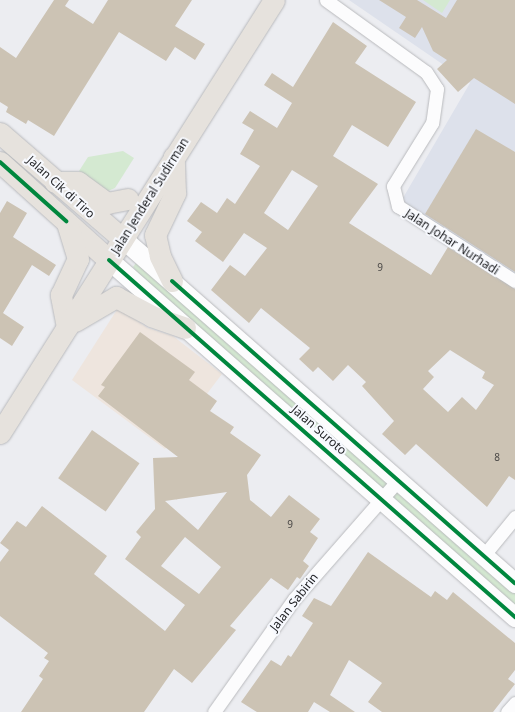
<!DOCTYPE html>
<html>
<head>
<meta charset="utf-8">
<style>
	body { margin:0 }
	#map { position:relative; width:515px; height:712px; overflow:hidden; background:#ecedf1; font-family:"Noto Sans",sans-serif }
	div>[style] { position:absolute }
	.commercial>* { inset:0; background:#eee5de }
	.built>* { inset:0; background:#dde1eb }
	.green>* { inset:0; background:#d4e9d1 }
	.building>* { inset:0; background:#ccc3b4; transform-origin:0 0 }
	.roads { filter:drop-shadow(0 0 1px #b9babd) drop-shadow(0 0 1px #b9babd) }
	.street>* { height:13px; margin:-6.5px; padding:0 6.5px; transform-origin:6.5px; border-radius:6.5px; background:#fcfcfd }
	.secondary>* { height:19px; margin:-9.5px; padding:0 9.5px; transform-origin:9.5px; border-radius:9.5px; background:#fcfcfd }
	.primary>* { height:21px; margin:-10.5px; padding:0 10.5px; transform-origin:10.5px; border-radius:10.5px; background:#e6e2dd }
	.cycleway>* { height:4px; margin:-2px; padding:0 2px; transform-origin:2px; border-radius:2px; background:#00873e }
	span { translate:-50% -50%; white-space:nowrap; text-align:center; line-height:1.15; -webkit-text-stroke:4px #f7f9fe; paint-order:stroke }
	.number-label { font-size:10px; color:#4a4846 }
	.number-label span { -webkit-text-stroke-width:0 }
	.street-label { font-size:12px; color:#1e1f22 }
</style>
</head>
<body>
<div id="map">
	<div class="commercial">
		<div style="clip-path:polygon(118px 308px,148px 328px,173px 336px,222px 374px,165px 449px,72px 380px)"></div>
	</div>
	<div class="built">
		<div style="clip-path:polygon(349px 0,515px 0,515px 275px,400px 203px,470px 83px)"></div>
	</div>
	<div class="green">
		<div style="clip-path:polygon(423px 0,450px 0,442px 13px)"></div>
		<div style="clip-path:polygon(123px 151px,134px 158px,115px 188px,108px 191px,79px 171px,88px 157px)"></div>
		<div style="clip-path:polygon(136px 263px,359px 452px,515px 592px,515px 608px,137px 272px,133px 267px)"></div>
	</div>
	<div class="building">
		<div style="clip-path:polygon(54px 0,69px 0,65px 6px,93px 24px,108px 0,192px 0,175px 26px,205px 44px,195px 60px,175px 47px,166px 61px,119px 32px,54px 136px,28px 120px,26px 124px,6px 112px,8px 107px,0 102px,0 47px,16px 58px)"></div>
		<div style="clip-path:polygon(379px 0,417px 0,446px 18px,457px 0,515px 0,515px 104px,474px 78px,458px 92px,437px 69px,447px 60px,433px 51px,422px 27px,415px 38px,399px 28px,406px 17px)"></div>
		<div style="clip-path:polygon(evenodd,333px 22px,367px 46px,355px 63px,416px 102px,388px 147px,352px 125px,333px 156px,378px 184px,349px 223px,431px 275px,448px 247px,515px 289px,515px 480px,509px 476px,487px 507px,416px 444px,405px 455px,382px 434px,394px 421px,362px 386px,366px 382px,348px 365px,333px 381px,318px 367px,313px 372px,299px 359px,310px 348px,261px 308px,249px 323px,211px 290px,230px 265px,245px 276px,267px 248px,244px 233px,223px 262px,195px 241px,202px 232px,187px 221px,201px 202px,217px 213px,227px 198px,235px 204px,260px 166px,240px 154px,254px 130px,242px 123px,250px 111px,277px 128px,292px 103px,264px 85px,272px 73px,293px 87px,333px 22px,292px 170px,318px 186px,288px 230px,264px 213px,292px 170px,333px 22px,450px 350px,485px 372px,482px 378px,494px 385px,476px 410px,462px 397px,448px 412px,423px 389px,434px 377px,428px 371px,450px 350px)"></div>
		<div style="clip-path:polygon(476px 129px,515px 152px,515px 272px,425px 214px)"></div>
		<div style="clip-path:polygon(7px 201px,27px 213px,13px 237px,56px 265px,49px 276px,32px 265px,3px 313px,24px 327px,12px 346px,0 338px,0 213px)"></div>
		<div style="clip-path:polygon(evenodd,140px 332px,195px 372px,189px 380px,217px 401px,210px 411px,234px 427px,230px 433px,261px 455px,247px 475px,250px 500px,271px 517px,289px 495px,320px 519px,310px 532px,318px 538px,303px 561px,309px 566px,300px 579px,297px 577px,288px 590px,271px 578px,230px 626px,236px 630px,192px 683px,174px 669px,144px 712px,21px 712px,43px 679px,39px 676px,49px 661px,44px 658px,48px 653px,0 616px,0 562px,9px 550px,0 543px,17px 521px,26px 527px,42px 506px,107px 556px,94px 574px,165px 631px,185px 605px,125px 559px,141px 537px,136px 532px,155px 509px,153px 458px,178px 457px,98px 396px,105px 387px,101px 385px,140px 332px,227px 492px,198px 530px,165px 501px,227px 492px,140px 332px,185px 537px,221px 567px,199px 594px,161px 566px,185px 537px)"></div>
		<div style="left:92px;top:430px;width:58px;height:59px;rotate:35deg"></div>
		<div style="clip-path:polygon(368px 552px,431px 597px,435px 591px,447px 600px,453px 592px,515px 643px,515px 670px,508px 679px,515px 684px,493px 712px,382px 712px,368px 702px,382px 683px,349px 660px,330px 695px,355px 712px,330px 712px,314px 702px,308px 712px,257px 712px,241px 702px,271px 660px,281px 666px,288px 655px,291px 657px,313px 623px,302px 616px,314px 598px,331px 606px)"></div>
	</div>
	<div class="roads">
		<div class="street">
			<div style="left:326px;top:0;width:123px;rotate:35.8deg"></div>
			<div style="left:426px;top:72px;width:20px;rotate:57deg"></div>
			<div style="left:437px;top:89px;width:34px;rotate:98deg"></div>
			<div style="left:432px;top:123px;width:74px;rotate:121.8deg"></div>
			<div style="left:393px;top:186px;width:21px;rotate:76deg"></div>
			<div style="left:398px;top:206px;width:139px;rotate:32.7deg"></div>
			<div style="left:484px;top:555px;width:49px;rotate:-50.8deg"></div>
			<div style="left:214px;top:712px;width:138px;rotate:-54.7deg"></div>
			<div style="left:294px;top:599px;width:158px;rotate:-48.8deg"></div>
			<div style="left:507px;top:712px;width:12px;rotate:-48deg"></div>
		</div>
		<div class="secondary">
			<div style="left:123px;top:239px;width:522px;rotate:41.27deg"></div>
			<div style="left:109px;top:260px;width:541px;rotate:41.33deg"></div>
		</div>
		<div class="primary">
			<div style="left:0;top:133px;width:162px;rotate:40.8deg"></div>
			<div style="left:0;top:162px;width:147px;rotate:42deg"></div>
			<div style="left:55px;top:182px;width:23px"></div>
			<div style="left:78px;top:182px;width:36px;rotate:36deg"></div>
			<div style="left:107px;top:203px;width:21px;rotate:-11deg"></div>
			<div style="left:172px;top:281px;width:28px;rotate:-116deg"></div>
			<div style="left:160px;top:256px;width:22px;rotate:-103deg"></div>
			<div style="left:155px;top:235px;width:47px;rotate:-64.5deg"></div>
			<div style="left:175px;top:193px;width:36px;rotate:-92deg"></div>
			<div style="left:75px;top:321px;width:48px;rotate:-30.3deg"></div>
			<div style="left:116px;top:297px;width:40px;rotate:28deg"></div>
			<div style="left:151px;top:316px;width:36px;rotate:19deg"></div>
			<div style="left:67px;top:327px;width:33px;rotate:-101deg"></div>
			<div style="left:61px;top:295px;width:40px;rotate:-65deg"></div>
			<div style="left:78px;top:259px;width:38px;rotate:-107deg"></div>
			<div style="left:0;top:433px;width:512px;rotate:-57.67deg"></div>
		</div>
	</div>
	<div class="cycleway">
		<div style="left:0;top:162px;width:89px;rotate:41.8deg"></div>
		<div style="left:109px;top:260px;width:541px;rotate:41.33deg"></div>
		<div style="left:172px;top:281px;width:457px;rotate:41.4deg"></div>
	</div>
	<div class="number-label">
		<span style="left:380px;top:268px">9</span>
		<span style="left:497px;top:458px">8</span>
		<span style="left:290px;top:525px">9</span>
	</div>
	<div class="street-label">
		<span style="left:61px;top:187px;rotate:42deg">Jalan Cik di Tiro</span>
		<span style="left:150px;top:196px;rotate:-58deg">Jalan Jenderal Sudirman</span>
		<span style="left:452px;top:242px;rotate:33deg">Jalan Johar Nurhadi</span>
		<span style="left:319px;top:430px;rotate:41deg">Jalan Suroto</span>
		<span style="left:294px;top:602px;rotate:-52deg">Jalan Sabirin</span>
	</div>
</div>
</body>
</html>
